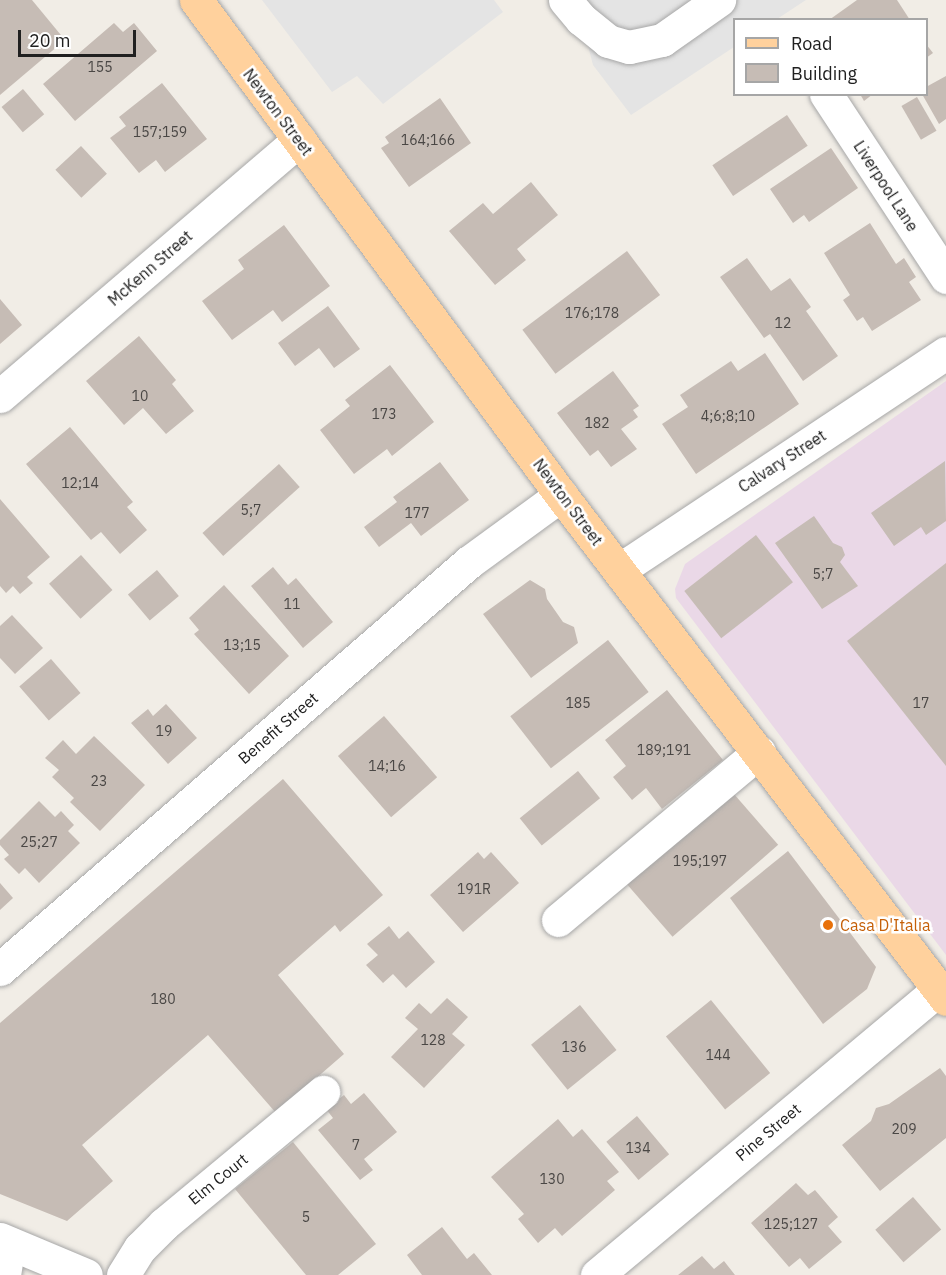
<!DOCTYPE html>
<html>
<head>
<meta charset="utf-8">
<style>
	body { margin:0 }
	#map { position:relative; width:946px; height:1275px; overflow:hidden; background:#f1ede6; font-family:"IBM Plex Sans",sans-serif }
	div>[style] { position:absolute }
	.industrial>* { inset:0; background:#ead8e7 }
	.parking>* { inset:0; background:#e4e4e4 }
	.building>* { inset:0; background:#c6bcb5; transform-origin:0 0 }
	.roads { filter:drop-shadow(0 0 2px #a7a7a7) drop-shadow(0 0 2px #a7a7a7) }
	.minor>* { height:33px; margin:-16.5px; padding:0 16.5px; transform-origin:16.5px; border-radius:16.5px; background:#fff }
	.major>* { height:33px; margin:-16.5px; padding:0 16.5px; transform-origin:16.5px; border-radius:16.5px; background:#ffd19d }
	.dots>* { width:16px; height:16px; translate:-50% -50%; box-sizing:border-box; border:3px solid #fff; border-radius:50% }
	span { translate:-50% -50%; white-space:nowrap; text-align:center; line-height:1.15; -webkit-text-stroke:5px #fff; paint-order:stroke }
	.number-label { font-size:14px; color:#4a4745 }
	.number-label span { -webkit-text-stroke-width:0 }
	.street-label { font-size:16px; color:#202020 }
	.food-label { font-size:16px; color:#c56008 }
	.left { translate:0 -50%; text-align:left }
	.legend { position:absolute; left:733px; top:18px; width:195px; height:78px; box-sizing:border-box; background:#fff; border:2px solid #a6a6a6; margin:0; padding:8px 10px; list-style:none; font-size:18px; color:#202020 }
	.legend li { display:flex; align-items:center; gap:12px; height:30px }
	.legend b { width:30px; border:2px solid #a6a6a6 }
	.scale { position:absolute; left:18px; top:30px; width:118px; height:27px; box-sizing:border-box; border:3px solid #202020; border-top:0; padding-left:8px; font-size:18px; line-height:21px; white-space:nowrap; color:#202020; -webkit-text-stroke:4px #fff; paint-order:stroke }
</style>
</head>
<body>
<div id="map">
	<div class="industrial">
		<div style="clip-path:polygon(946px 381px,946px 955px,676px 598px,675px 589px,685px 564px)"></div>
	</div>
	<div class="parking">
		<div style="clip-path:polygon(262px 0,494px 0,503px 12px,383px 104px,357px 76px,332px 92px)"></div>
		<div style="clip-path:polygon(565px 0,806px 0,777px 19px,734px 20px,734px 47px,631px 115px,593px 65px,581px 19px)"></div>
	</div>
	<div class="building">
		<div style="clip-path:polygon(0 0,32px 0,65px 40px,0 95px)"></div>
		<div style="clip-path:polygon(857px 0,897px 0,910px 20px,829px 20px)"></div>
		<div style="clip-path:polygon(114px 23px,123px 32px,134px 23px,157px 51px,75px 121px,43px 84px)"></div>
		<div style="clip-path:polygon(926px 44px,933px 53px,926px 58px)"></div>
		<div style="clip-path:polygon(946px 76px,946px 119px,939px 124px,922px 94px,926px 94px,926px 87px)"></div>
		<div style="clip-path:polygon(162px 83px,207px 139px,165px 172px,156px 160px,139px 173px,110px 138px,126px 126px,119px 117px)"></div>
		<div style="left:23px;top:89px;width:33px;height:28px;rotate:50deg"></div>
		<div style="clip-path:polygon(860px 94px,873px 94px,864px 101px)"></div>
		<div style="left:917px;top:97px;width:39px;height:18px;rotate:60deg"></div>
		<div style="clip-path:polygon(440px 98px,471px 143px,409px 187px,381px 148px,389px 143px,385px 137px)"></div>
		<div style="left:787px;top:115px;width:37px;height:90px;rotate:56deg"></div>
		<div style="left:81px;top:146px;width:38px;height:35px;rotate:47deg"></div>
		<div style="clip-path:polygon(831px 148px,858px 188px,809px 222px,804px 215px,793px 223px,770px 189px)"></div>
		<div style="clip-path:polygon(531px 182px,558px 215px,517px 249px,526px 260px,495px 285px,449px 231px,483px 203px,493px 214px)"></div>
		<div style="clip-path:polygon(870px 223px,896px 264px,904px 258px,916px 277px,909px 282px,921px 300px,872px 331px,863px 317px,857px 321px,843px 300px,850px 295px,824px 253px)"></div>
		<div style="clip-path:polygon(284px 225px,330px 286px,282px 322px,273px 310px,232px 340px,202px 301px,244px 269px,238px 260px)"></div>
		<div style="left:627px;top:251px;width:55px;height:131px;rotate:53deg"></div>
		<div style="clip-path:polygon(747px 258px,771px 291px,790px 278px,811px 307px,806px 311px,838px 356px,803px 381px,770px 334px,764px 338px,720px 277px)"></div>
		<div style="clip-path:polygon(0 299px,22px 325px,0 344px)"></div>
		<div style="clip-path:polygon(328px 306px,360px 349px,334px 368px,319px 348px,295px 366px,278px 343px)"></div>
		<div style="clip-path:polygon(139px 336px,176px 380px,172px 384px,194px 411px,166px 434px,143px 408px,124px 425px,86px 381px)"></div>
		<div style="clip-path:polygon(765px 353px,799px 404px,696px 474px,662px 424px,688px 407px,680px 395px,731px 361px,738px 371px)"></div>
		<div style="clip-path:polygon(390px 365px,434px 422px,392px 456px,387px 449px,354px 474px,320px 430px,350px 406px,345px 400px)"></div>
		<div style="clip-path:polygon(613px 371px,639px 406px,633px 410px,638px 417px,621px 429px,637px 449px,611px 467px,598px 450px,590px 456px,557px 413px)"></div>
		<div style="clip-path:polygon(70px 427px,133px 502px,127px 507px,147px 530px,120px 554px,101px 532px,91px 540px,26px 464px)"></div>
		<div style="clip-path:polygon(945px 461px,946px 521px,926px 535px,921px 527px,894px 546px,871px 513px)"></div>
		<div style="clip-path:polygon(440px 462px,469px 500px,421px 536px,411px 523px,379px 547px,364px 527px,397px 502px,393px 497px)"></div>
		<div style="left:279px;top:464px;width:31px;height:103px;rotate:48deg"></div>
		<div style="clip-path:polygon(0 499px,50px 557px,27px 577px,33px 583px,20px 594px,13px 586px,6px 593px,0 586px)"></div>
		<div style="clip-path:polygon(814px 516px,833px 543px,842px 547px,845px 555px,840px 562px,858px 586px,822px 609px,775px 543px)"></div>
		<div style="left:756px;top:535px;width:60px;height:91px;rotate:52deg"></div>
		<div style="left:81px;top:555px;width:47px;height:43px;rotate:48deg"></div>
		<div style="clip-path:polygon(946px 563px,946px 766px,847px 641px)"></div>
		<div style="clip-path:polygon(273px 567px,288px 585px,296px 578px,333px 622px,303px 648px,251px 586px)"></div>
		<div style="left:157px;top:570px;width:34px;height:38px;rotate:50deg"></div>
		<div style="clip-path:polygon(530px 580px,545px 589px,547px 599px,563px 622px,574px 627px,578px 643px,531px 678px,483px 614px)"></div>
		<div style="clip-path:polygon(224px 585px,289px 656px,249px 694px,194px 634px,199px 630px,189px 618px)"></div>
		<div style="clip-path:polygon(12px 615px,43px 648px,15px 674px,0 658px,0 626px)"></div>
		<div style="left:608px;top:640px;width:66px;height:124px;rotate:52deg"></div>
		<div style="left:51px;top:659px;width:45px;height:42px;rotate:49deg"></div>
		<div style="clip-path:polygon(667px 690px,723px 760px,662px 809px,646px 788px,632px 800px,613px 777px,626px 766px,605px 740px)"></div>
		<div style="clip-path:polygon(166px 704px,197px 738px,168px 764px,131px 723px,148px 709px,153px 716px)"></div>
		<div style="left:384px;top:716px;width:81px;height:61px;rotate:49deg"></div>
		<div style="clip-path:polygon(94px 736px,145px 785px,100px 831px,70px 802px,74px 798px,52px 777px,59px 770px,45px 758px,63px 740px,76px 754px)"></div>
		<div style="left:578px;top:771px;width:35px;height:75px;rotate:51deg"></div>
		<div style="clip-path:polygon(283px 779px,383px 895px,340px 932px,335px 925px,278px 975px,344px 1054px,276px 1113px,208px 1035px,82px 1145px,113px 1181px,67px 1221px,0 1194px,0 1023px)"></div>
		<div style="left:727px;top:786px;width:78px;height:140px;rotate:49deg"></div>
		<div style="clip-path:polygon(39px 801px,55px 817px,61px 811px,74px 825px,68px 831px,80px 843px,39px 883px,25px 868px,19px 874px,4px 859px,9px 855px,0 845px,0 840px)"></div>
		<div style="clip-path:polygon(788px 851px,876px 967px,867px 989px,823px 1024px,730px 898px)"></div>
		<div style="clip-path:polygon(478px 852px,484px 859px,491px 852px,519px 883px,463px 932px,430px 895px)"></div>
		<div style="clip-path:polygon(0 883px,13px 898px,0 910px)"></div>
		<div style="clip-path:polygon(389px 926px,399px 939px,408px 931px,435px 962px,406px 988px,393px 974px,383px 983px,366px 965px,378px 955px,367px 944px)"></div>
		<div style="clip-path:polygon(447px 998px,468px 1017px,452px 1034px,465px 1045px,424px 1088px,391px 1057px,418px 1029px,405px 1018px,419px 1003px,431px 1014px)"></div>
		<div style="left:711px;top:1000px;width:94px;height:58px;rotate:51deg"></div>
		<div style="left:580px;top:1005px;width:58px;height:63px;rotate:51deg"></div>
		<div style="clip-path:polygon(940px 1068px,946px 1076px,946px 1138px,880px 1191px,842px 1145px,871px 1121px,876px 1108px,889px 1104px)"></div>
		<div style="clip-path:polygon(364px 1093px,397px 1132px,364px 1159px,373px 1170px,360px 1180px,318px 1130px,333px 1118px,326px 1109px,344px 1095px,351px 1104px)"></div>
		<div style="left:637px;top:1116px;width:50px;height:40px;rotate:50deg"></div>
		<div style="clip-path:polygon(558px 1119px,573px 1137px,582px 1129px,619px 1172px,607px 1181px,615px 1190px,562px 1236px,555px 1228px,538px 1243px,518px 1219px,524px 1214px,491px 1177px)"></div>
		<div style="clip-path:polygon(293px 1142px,376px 1244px,338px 1275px,306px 1275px,235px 1189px)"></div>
		<div style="clip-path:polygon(796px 1183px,808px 1195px,815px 1190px,838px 1217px,828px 1226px,842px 1242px,809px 1269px,800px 1258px,789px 1267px,751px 1223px)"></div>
		<div style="left:913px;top:1197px;width:43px;height:50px;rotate:49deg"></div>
		<div style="clip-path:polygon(442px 1227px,467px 1259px,474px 1253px,492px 1275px,422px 1275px,407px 1255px)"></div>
		<div style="clip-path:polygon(702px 1256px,714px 1269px,724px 1261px,735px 1275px,678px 1275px)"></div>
	</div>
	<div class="roads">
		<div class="minor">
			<div style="left:565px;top:0;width:25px;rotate:50deg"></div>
			<div style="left:581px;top:19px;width:35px;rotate:39deg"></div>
			<div style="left:608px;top:41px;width:22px;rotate:16deg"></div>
			<div style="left:629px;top:47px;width:34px;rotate:-12deg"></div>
			<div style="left:662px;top:40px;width:70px;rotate:-35.1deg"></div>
			<div style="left:826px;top:94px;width:219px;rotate:56.7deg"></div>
			<div style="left:0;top:396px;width:394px;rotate:-40.6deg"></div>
			<div style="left:619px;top:570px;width:392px;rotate:-33.6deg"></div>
			<div style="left:558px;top:920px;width:262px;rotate:-39.9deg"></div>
			<div style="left:0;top:969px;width:621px;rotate:-40.95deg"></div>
			<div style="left:469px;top:562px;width:114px;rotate:-36.1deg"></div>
			<div style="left:0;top:1239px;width:93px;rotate:22.7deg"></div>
			<div style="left:4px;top:1275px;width:32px;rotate:-81deg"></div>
			<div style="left:123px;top:1275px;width:32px;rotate:-58deg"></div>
			<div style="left:140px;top:1248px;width:34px;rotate:-45deg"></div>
			<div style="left:164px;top:1224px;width:207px;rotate:-39.7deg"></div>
			<div style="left:597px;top:1275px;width:444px;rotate:-39.9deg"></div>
		</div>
		<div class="major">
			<div style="left:196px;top:0;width:615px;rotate:53.6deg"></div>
			<div style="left:561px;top:495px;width:634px;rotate:52.62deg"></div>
		</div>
	</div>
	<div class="dots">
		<div style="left:828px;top:925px;background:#e8710a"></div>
	</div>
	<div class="number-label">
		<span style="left:100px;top:67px">155</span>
		<span style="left:160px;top:132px">157;159</span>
		<span style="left:428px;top:140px">164;166</span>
		<span style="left:592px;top:313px">176;178</span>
		<span style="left:783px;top:323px">12</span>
		<span style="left:140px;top:396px">10</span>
		<span style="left:384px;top:414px">173</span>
		<span style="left:728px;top:416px">4;6;8;10</span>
		<span style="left:597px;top:423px">182</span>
		<span style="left:80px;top:483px">12;14</span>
		<span style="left:251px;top:510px">5;7</span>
		<span style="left:417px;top:513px">177</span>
		<span style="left:823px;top:574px">5;7</span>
		<span style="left:292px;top:604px">11</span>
		<span style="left:242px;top:645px">13;15</span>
		<span style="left:578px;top:703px">185</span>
		<span style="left:921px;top:703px">17</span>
		<span style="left:164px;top:731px">19</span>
		<span style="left:664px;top:750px">189;191</span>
		<span style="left:387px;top:766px">14;16</span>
		<span style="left:99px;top:781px">23</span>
		<span style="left:39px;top:842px">25;27</span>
		<span style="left:700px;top:861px">195;197</span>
		<span style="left:474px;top:889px">191R</span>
		<span style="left:163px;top:999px">180</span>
		<span style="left:433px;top:1040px">128</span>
		<span style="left:574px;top:1047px">136</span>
		<span style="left:718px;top:1055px">144</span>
		<span style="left:904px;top:1129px">209</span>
		<span style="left:356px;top:1145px">7</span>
		<span style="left:638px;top:1148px">134</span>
		<span style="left:552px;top:1179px">130</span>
		<span style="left:306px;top:1217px">5</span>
		<span style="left:791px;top:1224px">125;127</span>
	</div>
	<div class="street-label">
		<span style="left:278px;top:112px;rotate:53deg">Newton Street</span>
		<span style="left:886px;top:186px;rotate:57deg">Liverpool Lane</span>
		<span style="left:150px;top:268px;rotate:-41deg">McKenn Street</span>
		<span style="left:782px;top:461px;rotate:-33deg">Calvary Street</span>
		<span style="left:568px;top:502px;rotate:53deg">Newton Street</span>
		<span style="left:278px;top:728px;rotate:-41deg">Benefit Street</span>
		<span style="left:768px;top:1132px;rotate:-40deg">Pine Street</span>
		<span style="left:218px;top:1179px;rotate:-39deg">Elm Court</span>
	</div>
	<div class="food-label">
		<span class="left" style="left:840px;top:925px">Casa D'Italia</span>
	</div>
	<ul class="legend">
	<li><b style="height:8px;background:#ffd19d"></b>Road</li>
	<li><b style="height:16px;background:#c6bcb5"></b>Building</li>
	</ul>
	<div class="scale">20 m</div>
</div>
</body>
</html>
